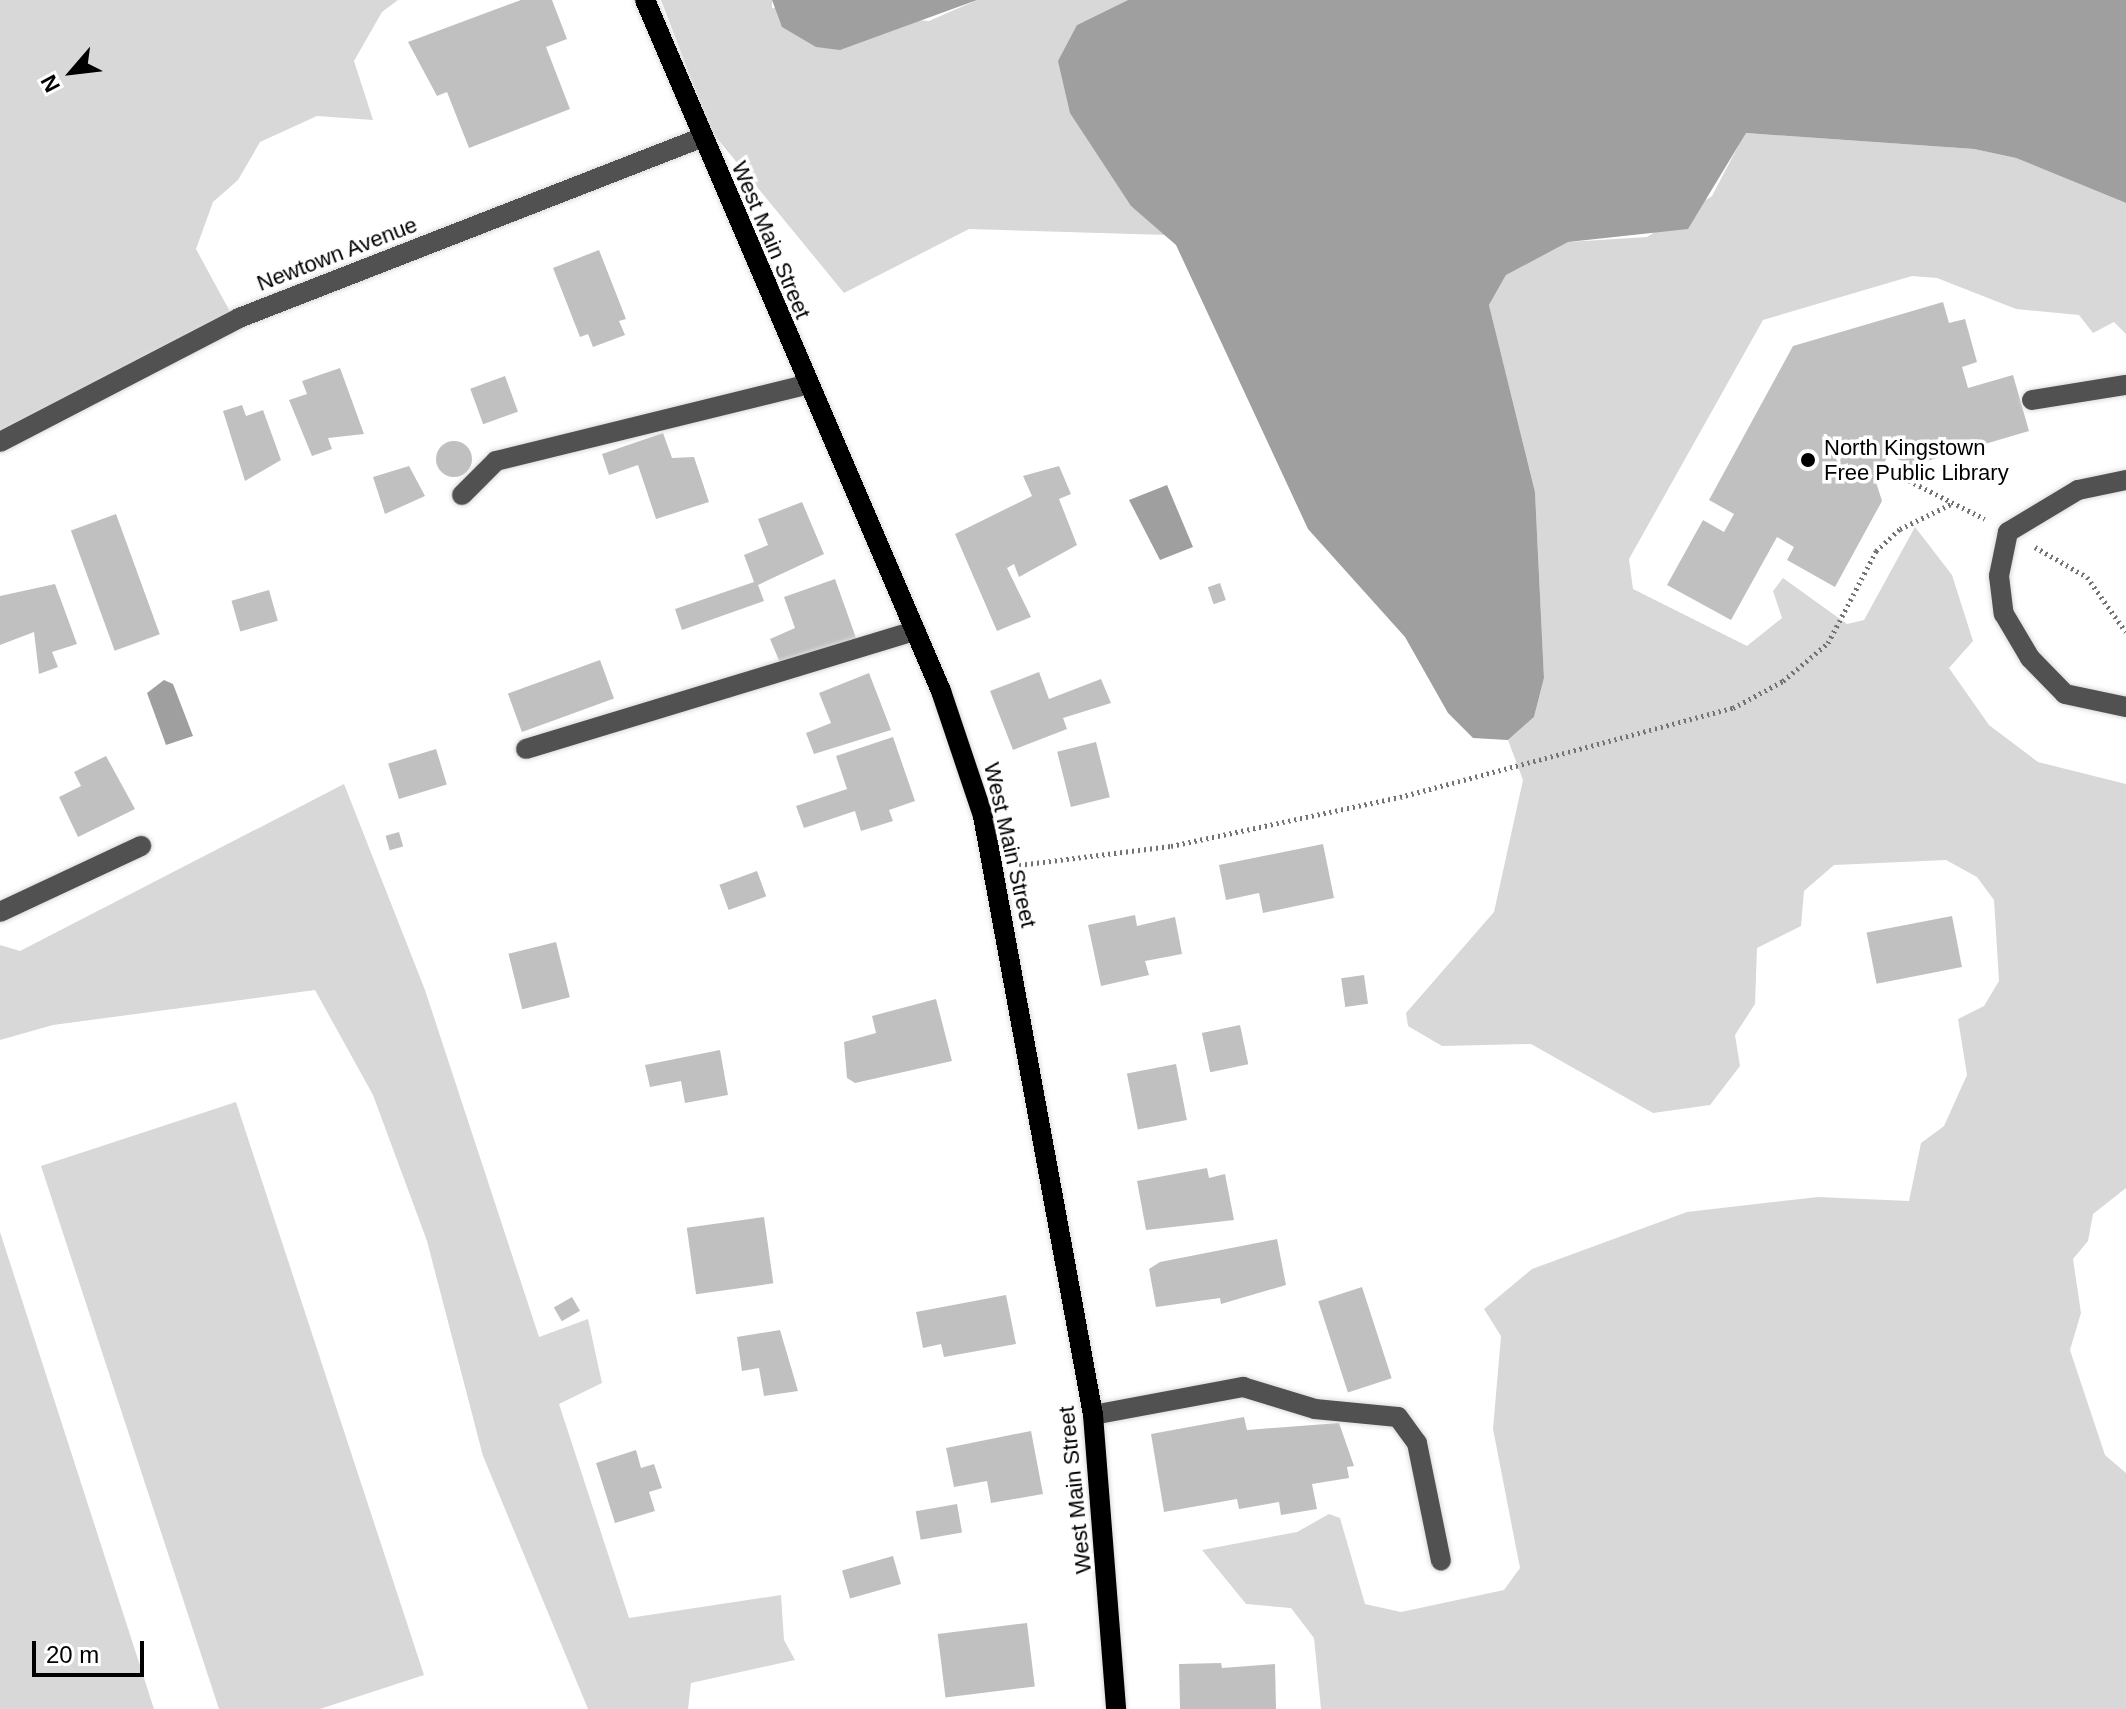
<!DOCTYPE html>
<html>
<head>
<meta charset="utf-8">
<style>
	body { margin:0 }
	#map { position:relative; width:2126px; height:1709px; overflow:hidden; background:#fff; font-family:Arial,sans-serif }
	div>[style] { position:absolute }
	.green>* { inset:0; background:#d8d8d8 }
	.water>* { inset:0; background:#9f9f9f }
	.building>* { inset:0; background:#c0c0c0; transform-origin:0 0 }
	.round { border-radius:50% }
	.path>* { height:5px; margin-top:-2.5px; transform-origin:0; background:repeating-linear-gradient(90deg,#737373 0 2px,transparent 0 6px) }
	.roads { filter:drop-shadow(0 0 2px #dbdbdb) drop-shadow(0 0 2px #dbdbdb) }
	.minor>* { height:20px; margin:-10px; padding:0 10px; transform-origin:10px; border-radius:10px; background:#515151 }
	.major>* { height:20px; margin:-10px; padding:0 10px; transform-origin:10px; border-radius:10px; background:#000 }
	.dots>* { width:22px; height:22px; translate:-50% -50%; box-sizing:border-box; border:4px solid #fff; border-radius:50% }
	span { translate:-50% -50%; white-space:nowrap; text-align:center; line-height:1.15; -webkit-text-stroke:7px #fff; paint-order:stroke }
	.street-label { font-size:22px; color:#000 }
	.poi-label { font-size:22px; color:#000 }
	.left { translate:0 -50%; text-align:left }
	.north { position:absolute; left:32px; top:32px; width:80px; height:80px; -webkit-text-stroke:6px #fff; paint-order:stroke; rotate:242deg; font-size:22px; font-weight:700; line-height:32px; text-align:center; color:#000 }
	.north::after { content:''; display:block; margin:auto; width:28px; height:36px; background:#000; clip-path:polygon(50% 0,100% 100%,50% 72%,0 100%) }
	.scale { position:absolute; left:32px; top:1641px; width:112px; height:36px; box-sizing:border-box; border:4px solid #000; border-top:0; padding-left:10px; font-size:24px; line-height:28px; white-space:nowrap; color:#000; -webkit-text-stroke:6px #fff; paint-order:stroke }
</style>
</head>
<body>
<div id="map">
	<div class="green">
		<div style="clip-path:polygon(0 0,398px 0,382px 12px,354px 61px,373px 120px,317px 116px,260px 142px,238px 180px,213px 202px,196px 249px,234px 319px,0 446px)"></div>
		<div style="clip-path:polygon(661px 0,772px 0,772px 8px,929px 21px,977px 0,1128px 0,1077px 25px,1131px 206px,1167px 235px,969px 229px,844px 293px,711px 131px)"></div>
		<div style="clip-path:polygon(1745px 133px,1974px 149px,2016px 158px,2126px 203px,2126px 334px,2114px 322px,2093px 333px,2079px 315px,2016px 309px,1937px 278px,1912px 276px,1763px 320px,1629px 559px,1633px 589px,1747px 646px,1782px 618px,1773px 591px,1783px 578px,1847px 624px,1864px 620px,1915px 527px,1952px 575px,1973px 641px,1949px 668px,1989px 725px,2038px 762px,2126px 784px,2126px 1188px,2093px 1214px,2088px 1241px,2073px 1259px,2081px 1313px,2070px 1350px,2105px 1455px,2126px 1473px,2126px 1709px,1321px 1709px,1314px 1638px,1291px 1608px,1246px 1604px,1202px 1550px,1297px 1532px,1329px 1514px,1340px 1518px,1365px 1604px,1401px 1612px,1504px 1590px,1520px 1568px,1493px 1429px,1501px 1336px,1484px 1309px,1532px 1269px,1687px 1212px,1818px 1197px,1909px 1201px,1921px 1143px,1944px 1126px,1967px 1075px,1958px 1019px,1984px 1006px,1999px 981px,1994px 900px,1977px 877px,1946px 860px,1834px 865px,1804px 891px,1801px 926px,1757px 948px,1755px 1004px,1735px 1035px,1740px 1066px,1710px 1105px,1653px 1113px,1531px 1044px,1442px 1046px,1408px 1026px,1406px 1013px,1494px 912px,1523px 780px,1508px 740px,1534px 717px,1544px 678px,1535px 492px,1489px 305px,1506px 275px,1533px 256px,1568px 242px,1647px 237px,1712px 196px)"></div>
		<div style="clip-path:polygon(344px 784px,425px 990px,539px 1337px,588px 1319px,602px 1383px,559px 1404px,629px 1618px,781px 1595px,784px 1640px,795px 1660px,691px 1683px,688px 1709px,588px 1709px,483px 1456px,427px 1241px,373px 1095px,315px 990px,53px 1025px,0 1040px,0 945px,20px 951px)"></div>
		<div style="clip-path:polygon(236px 1102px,424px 1675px,320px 1709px,219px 1709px,41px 1166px)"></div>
		<div style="clip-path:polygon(0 1232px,154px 1709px,0 1709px)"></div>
	</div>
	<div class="water">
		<div style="clip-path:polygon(772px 0,977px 0,840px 50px,816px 47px,782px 27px)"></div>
		<div style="clip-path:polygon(1128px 0,2126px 0,2126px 203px,2016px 158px,1974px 149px,1746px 133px,1688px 229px,1568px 242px,1506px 275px,1489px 305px,1535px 492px,1544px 678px,1534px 717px,1508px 740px,1473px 738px,1448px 713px,1405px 637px,1308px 529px,1176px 245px,1131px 206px,1070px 113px,1058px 61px,1077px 25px)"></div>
		<div style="clip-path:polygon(1167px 485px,1193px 547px,1160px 560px,1129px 500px)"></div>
		<div style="clip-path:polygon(164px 680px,173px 684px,193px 736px,166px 745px,147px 693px)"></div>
	</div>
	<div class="building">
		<div style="clip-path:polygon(521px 0,552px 0,567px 39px,546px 47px,570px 109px,469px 148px,447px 92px,437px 96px,408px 42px)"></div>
		<div style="clip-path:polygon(599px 250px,626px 319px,619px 321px,625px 335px,593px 347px,588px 334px,580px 337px,553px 268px)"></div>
		<div style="clip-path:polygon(1943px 302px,1949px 323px,1965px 319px,1977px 362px,1962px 367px,1968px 388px,2013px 375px,2029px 431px,1910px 466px,1889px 454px,1875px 479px,1882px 501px,1835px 587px,1787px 560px,1794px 547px,1777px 537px,1731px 620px,1667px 585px,1703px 520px,1724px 532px,1734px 514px,1709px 500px,1793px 346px)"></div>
		<div style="clip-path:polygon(340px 368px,364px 434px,328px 438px,332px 449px,312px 456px,289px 400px,307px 394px,302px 381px)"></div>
		<div style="left:505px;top:376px;width:38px;height:37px;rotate:70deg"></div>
		<div style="clip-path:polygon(242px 405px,246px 416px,263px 410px,281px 460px,245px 481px,223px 411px)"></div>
		<div style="clip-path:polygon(663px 433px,672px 458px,694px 457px,709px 502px,656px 519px,638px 465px,609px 475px,602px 454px)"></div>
		<div class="round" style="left:436px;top:441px;width:36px;height:36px"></div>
		<div style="clip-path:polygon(409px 466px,425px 496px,385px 514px,373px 477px)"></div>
		<div style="clip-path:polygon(1059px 466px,1071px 494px,1059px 499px,1077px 545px,1019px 577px,1014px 564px,1007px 568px,1031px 617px,997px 631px,955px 534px,1032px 496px,1023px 476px)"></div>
		<div style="clip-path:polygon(802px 502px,824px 554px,758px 585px,764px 601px,682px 630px,675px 609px,754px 582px,744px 555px,768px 545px,758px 519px)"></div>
		<div style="left:116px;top:514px;width:128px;height:48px;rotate:70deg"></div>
		<div style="clip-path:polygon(835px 579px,856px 638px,781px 665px,770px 639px,795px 628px,784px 597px)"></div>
		<div style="left:1220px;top:583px;width:18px;height:13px;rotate:71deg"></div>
		<div style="clip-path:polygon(55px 584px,77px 644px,52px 652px,58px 667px,39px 674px,34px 632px,0 645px,0 596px)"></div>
		<div style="left:269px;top:590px;width:32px;height:39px;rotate:74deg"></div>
		<div style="left:600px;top:660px;width:41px;height:98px;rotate:70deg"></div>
		<div style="clip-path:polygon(1039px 672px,1049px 699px,1101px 679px,1111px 703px,1063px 718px,1067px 729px,1013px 750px,990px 691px)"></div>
		<div style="clip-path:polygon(869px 673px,891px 730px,814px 754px,806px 733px,831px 723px,819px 693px)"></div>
		<div style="clip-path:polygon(893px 737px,915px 801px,889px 810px,893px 821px,861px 831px,855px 811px,804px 828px,796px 806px,847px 789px,836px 756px)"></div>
		<div style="left:1096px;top:742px;width:57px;height:40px;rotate:76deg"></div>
		<div style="left:436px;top:749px;width:37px;height:50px;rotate:73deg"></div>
		<div style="clip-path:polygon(106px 756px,135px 809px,78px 837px,59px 797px,81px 786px,74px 772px)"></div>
		<div style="left:399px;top:832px;width:15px;height:14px;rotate:74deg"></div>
		<div style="clip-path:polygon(1323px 844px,1334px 898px,1263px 913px,1259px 893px,1226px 900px,1219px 865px)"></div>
		<div style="left:757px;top:871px;width:27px;height:40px;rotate:70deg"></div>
		<div style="clip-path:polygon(1135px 915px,1137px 926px,1175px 917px,1182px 954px,1145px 961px,1149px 975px,1101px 986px,1088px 925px)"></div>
		<div style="left:1952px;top:916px;width:52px;height:87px;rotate:79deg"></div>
		<div style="left:556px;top:942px;width:57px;height:49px;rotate:76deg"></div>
		<div style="left:1364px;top:975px;width:29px;height:23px;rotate:82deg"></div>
		<div style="clip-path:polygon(936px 999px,952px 1061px,855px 1083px,847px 1078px,844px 1042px,876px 1033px,872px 1016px)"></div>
		<div style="left:1240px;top:1025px;width:40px;height:39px;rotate:78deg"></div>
		<div style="clip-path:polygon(720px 1050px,728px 1095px,685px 1103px,681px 1081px,650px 1087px,645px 1065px)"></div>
		<div style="left:1176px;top:1064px;width:57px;height:50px;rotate:79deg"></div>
		<div style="clip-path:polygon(1207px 1168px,1209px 1178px,1225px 1174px,1234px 1220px,1146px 1230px,1137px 1181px)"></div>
		<div style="left:764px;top:1217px;width:67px;height:78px;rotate:82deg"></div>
		<div style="clip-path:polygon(1277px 1239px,1286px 1285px,1221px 1304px,1220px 1298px,1156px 1307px,1149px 1269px,1160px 1262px)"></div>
		<div style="left:1362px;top:1287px;width:96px;height:46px;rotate:72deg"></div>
		<div style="clip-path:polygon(1006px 1295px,1016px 1344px,944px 1357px,941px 1344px,923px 1348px,916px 1312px)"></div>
		<div style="left:572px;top:1297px;width:16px;height:21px;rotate:60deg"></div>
		<div style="clip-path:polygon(780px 1330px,798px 1391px,764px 1396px,759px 1368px,742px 1371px,737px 1337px)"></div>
		<div style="clip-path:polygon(1244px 1417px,1247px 1430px,1339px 1423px,1354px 1466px,1347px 1467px,1349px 1478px,1312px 1484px,1317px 1509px,1281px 1515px,1279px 1502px,1239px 1509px,1237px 1499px,1164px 1512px,1151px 1434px)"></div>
		<div style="clip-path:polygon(1031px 1431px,1043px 1494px,991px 1503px,987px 1481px,954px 1487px,946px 1448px)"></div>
		<div style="clip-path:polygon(636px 1450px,641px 1468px,654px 1464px,662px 1488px,649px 1492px,655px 1511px,615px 1523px,596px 1463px)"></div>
		<div style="left:957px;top:1504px;width:29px;height:42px;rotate:80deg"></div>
		<div style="left:893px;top:1556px;width:29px;height:53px;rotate:74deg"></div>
		<div style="left:1027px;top:1623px;width:64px;height:90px;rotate:83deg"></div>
		<div style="clip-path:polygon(1221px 1663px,1222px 1668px,1275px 1664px,1276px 1709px,1180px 1709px,1179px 1664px)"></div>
	</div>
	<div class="path">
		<div style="left:1882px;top:467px;width:115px;rotate:26.8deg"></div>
		<div style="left:2035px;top:547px;width:60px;rotate:30deg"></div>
		<div style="left:2087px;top:577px;width:67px;rotate:54.7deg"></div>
		<div style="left:1019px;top:865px;width:153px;rotate:-7.1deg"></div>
		<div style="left:1171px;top:846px;width:234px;rotate:-12.1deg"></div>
		<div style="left:1400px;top:797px;width:345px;rotate:-15deg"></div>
		<div style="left:1733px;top:708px;width:57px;rotate:-28.4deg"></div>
		<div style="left:1783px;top:681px;width:59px;rotate:-40.2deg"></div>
		<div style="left:1828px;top:643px;width:104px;rotate:-62.4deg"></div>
		<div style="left:1876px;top:551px;width:33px;rotate:-43deg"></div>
		<div style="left:1900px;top:529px;width:59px;rotate:-26.1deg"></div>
	</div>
	<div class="roads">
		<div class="minor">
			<div style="left:2032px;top:400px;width:95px;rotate:-9.1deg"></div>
			<div style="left:0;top:442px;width:269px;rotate:-27.4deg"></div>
			<div style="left:239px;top:318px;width:498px;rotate:-21.3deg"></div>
			<div style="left:2126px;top:480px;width:49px;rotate:168.2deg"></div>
			<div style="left:2078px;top:490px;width:82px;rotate:149deg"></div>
			<div style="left:2008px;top:532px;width:45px;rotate:101.6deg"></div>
			<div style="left:1999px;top:576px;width:38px;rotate:83deg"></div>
			<div style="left:2004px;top:614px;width:51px;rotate:59.4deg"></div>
			<div style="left:2030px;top:658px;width:50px;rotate:45.8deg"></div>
			<div style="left:2065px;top:694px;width:62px;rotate:12deg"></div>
			<div style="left:462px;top:495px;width:48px;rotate:-45deg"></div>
			<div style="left:496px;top:461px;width:319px;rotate:-13.8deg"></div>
			<div style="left:526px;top:749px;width:407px;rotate:-16.9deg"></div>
			<div style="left:0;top:912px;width:156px;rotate:-25.1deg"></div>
			<div style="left:1093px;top:1415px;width:153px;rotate:-10.6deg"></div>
			<div style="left:1243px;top:1387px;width:75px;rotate:17deg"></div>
			<div style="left:1315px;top:1409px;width:83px;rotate:5.5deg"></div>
			<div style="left:1398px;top:1417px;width:32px;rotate:54deg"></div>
			<div style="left:1417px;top:1443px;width:120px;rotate:78.5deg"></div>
		</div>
		<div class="major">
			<div style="left:645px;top:0;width:752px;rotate:66.81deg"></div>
			<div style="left:941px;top:691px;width:132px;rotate:71.4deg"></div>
			<div style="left:983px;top:816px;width:609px;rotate:79.59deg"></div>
			<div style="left:1093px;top:1415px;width:295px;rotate:85.5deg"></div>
		</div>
	</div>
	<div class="dots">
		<div style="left:1808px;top:460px;background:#000"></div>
	</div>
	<div class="street-label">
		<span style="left:771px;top:240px;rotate:67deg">West Main Street</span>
		<span style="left:337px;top:254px;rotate:-21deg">Newtown Avenue</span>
		<span style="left:1010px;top:845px;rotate:77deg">West Main Street</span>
		<span style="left:1075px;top:1490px;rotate:-96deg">West Main Street</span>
	</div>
	<div class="poi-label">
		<span class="left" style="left:1824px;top:460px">North Kingstown<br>Free Public Library</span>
	</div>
	<div class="north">N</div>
	<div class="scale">20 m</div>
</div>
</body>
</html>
